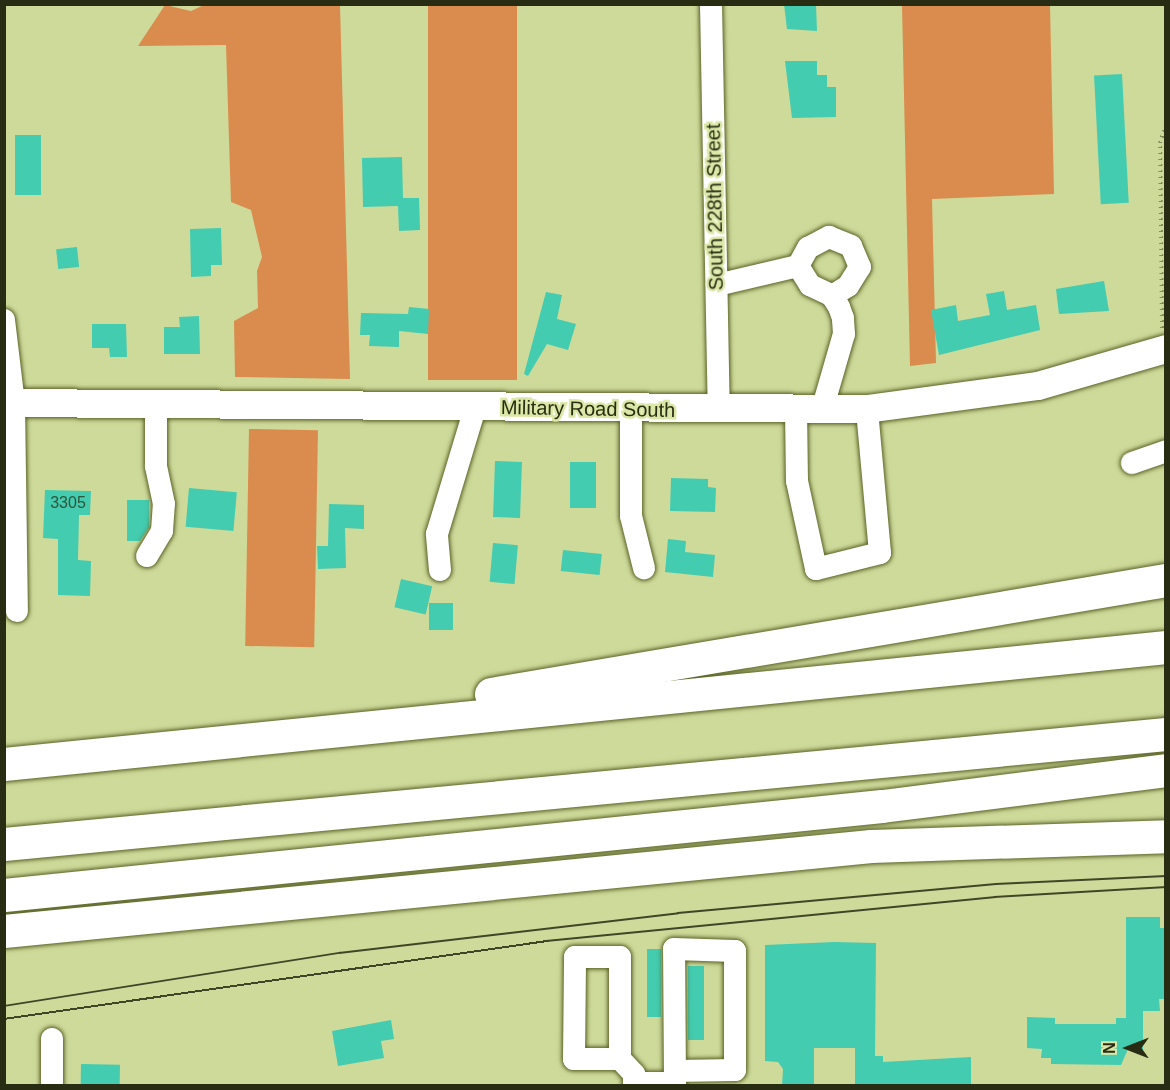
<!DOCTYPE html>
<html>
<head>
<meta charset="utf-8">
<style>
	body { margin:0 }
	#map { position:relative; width:1170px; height:1090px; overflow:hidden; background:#ceda9a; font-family:Helvetica,sans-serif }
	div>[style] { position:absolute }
	.forest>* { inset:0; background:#da8b4e; transform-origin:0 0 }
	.building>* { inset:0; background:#43ccb0; transform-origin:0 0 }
	.path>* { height:4px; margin-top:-2px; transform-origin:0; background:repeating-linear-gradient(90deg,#828a5c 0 1.5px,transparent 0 6px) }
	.roads { filter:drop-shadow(0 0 2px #5b6327) drop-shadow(0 0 2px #5b6327) }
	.minor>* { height:22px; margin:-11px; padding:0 11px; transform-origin:11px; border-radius:11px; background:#fff }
	.major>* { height:28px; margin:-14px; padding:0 14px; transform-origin:14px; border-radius:14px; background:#fff }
	.highway>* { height:33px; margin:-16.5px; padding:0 16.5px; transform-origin:16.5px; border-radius:16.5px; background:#fff }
	.tram>* { height:1.5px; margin:-0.75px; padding:0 0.75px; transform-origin:0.75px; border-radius:0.75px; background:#404527 }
	span { translate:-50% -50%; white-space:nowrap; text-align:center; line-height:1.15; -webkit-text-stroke:5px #dbe7a7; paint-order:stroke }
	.number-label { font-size:16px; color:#2f543a }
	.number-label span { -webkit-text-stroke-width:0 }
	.street-label { font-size:20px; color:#282c13 }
	.frame { position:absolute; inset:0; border:6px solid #282c13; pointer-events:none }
	.north { position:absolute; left:1098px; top:1018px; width:60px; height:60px; -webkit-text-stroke:4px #dbe7a7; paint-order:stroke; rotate:270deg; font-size:16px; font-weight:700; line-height:24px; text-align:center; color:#282c13 }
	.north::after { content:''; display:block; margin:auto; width:21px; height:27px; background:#282c13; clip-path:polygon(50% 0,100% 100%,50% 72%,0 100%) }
</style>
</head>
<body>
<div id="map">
	<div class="forest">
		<div style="clip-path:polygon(204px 5px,340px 5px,350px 379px,235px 377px,234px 321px,258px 308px,257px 271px,262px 257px,251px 210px,231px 202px,226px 45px,138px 46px,165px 5px,191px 11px)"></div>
		<div style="left:428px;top:5px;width:89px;height:375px"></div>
		<div style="clip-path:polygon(902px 5px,1050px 5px,1054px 194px,932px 199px,936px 363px,910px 366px)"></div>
		<div style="left:249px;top:429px;width:69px;height:217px;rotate:1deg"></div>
	</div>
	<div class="building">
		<div style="clip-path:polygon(784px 4px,816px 4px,817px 31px,787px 29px)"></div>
		<div style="clip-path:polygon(785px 61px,817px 61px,817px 75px,827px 75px,827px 87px,836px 87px,836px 117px,792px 118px)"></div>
		<div style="left:1122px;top:74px;width:129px;height:28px;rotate:87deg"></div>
		<div style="left:15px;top:135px;width:26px;height:60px"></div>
		<div style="clip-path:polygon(402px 157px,403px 198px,419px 198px,420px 230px,399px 231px,398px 206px,363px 207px,362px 158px)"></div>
		<div style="clip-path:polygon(221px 228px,222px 265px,211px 265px,211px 276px,191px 277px,190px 229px)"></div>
		<div style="left:77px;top:247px;width:20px;height:21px;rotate:84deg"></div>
		<div style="clip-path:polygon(1104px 281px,1109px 311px,1059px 314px,1056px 289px)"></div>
		<div style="clip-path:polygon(1004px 291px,1007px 310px,1036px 305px,1040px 330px,939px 355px,931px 310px,956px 305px,958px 321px,990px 315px,986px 294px)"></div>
		<div style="clip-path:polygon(546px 292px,562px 295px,557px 319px,576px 324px,568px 350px,547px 344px,528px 376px,524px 374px)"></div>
		<div style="clip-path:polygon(409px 307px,429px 309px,428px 334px,399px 331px,399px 347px,369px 346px,370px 335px,360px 335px,361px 313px,408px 314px)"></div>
		<div style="clip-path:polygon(199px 316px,200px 354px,164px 354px,164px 327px,180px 327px,179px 317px)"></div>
		<div style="clip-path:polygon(92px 324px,126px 324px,127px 357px,110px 357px,109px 348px,92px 348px)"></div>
		<div style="left:495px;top:461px;width:27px;height:56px;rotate:2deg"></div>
		<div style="left:570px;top:462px;width:26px;height:46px"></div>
		<div style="clip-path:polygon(671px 478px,708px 479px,708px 487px,716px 488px,715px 512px,670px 511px)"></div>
		<div style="left:189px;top:488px;width:48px;height:39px;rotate:5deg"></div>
		<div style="clip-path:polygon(45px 490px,91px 491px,90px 515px,79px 515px,78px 560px,91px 561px,90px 596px,58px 595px,58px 539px,43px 538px)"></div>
		<div style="clip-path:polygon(127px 500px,149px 500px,149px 527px,140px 541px,127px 541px)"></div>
		<div style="clip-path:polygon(329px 504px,364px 505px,364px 529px,345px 528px,346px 568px,318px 569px,317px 546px,328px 546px)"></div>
		<div style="clip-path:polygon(668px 539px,686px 541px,685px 552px,715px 555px,713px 577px,665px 572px)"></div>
		<div style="left:493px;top:543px;width:25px;height:39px;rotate:5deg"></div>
		<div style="left:563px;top:550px;width:39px;height:21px;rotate:6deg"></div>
		<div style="left:401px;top:579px;width:32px;height:29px;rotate:13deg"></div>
		<div style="left:429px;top:603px;width:24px;height:27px"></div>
		<div style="clip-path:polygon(1126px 917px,1160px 917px,1160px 928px,1166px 928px,1165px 999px,1159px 999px,1160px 1011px,1143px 1011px,1143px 1050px,1128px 1049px,1121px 1065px,1051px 1064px,1051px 1058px,1041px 1058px,1042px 1049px,1027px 1048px,1027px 1017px,1055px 1018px,1055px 1024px,1116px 1024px,1116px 1018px,1126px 1018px)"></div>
		<div style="clip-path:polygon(834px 942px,876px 943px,875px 1056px,883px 1056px,883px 1062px,971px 1057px,971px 1086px,855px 1086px,855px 1048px,814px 1048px,814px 1086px,782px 1086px,783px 1069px,778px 1062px,765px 1061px,765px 945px)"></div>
		<div style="left:647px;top:949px;width:14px;height:68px"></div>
		<div style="left:688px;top:966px;width:16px;height:74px"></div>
		<div style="clip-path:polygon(391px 1020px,394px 1039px,381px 1041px,384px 1058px,338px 1066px,332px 1031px)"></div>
		<div style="left:81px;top:1064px;width:39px;height:22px;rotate:1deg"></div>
	</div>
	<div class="path">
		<div style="left:1162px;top:328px;width:185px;rotate:-90.6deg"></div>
		<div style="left:1160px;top:143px;width:20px;rotate:-72deg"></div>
	</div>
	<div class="roads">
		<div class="minor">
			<div style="left:711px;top:4px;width:406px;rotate:88.9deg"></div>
			<div style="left:717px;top:285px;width:83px;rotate:-13.2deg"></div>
			<div style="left:4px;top:320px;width:85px;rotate:83.2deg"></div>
			<div style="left:14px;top:404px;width:207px;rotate:89.2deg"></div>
			<div style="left:631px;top:409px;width:107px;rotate:90deg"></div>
			<div style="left:631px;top:516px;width:54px;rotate:76deg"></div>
			<div style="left:796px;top:410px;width:71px;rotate:89.2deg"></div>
			<div style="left:797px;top:481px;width:90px;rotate:77.8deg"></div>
			<div style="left:816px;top:569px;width:66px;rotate:-14deg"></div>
			<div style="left:880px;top:553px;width:145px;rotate:-95.2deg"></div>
			<div style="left:822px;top:410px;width:79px;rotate:-73.9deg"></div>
			<div style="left:844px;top:334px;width:16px;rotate:-94deg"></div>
			<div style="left:843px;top:318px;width:12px;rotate:-110deg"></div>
			<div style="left:839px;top:307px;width:13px;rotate:-122deg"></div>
			<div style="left:832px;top:296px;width:1px;rotate:-135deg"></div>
			<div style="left:831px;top:295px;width:23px;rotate:-155deg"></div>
			<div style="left:810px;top:285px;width:22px;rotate:-122deg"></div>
			<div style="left:798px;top:266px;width:21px;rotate:-61deg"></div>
			<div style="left:808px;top:248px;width:24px;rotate:-28deg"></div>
			<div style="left:829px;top:237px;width:24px;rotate:22deg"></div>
			<div style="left:851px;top:246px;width:23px;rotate:67deg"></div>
			<div style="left:860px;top:267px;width:22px;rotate:122deg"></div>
			<div style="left:848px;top:286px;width:19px;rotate:148deg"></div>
			<div style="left:1132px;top:463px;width:36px;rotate:-19deg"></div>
			<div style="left:147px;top:556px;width:29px;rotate:-59deg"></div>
			<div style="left:162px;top:531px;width:27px;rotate:-86deg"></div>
			<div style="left:164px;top:504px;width:39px;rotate:-102deg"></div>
			<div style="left:156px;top:466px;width:61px;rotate:-90deg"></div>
			<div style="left:440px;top:570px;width:36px;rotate:-95deg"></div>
			<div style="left:437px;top:534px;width:132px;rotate:-73.2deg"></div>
			<div style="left:620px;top:1059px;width:46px;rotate:180deg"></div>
			<div style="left:574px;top:1059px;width:102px;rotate:-89.4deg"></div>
			<div style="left:575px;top:957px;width:45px"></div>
			<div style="left:620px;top:957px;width:102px;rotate:90deg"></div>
			<div style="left:620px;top:1059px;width:21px;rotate:47deg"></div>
			<div style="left:634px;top:1074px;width:12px;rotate:90deg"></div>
			<div style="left:634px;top:1083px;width:41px"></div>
			<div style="left:675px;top:1083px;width:134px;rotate:-90.4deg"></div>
			<div style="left:674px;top:949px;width:61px;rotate:1.9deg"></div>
			<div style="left:735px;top:951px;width:119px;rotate:90deg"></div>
			<div style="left:735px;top:1070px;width:60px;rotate:179deg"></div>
			<div style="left:52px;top:1086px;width:47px;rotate:-90deg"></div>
		</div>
		<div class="major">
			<div style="left:4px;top:403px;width:863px;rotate:0.4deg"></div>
			<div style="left:867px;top:409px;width:173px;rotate:-7.7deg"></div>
			<div style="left:1038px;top:386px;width:133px;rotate:-16.1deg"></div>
		</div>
		<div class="highway">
			<div style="left:491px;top:694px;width:685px;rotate:-9.59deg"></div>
			<div style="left:4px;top:764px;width:1168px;rotate:-5.75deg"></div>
			<div style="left:4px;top:844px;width:1167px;rotate:-5.41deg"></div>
			<div style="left:4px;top:895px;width:882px;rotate:-5.79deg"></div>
			<div style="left:882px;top:806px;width:286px;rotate:-7.2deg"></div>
			<div style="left:4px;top:931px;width:871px;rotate:-5.6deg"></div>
			<div style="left:871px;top:846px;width:295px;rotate:-1.9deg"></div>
		</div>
	</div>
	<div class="tram">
		<div style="left:4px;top:1006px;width:340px;rotate:-9deg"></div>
		<div style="left:340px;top:953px;width:340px;rotate:-6.7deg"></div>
		<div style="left:678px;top:913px;width:319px;rotate:-5.2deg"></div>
		<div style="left:996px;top:884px;width:170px;rotate:-2.7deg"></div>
		<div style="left:4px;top:1019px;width:549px;rotate:-8.17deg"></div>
		<div style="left:547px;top:941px;width:450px;rotate:-5.6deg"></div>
		<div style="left:995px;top:897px;width:171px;rotate:-3.3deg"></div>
	</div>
	<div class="number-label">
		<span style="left:68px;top:503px">3305</span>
	</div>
	<div class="street-label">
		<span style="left:715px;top:207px;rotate:-91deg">South 228th Street</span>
		<span style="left:588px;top:409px;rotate:1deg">Military Road South</span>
	</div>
	<div class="frame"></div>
	<div class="north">N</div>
</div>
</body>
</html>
